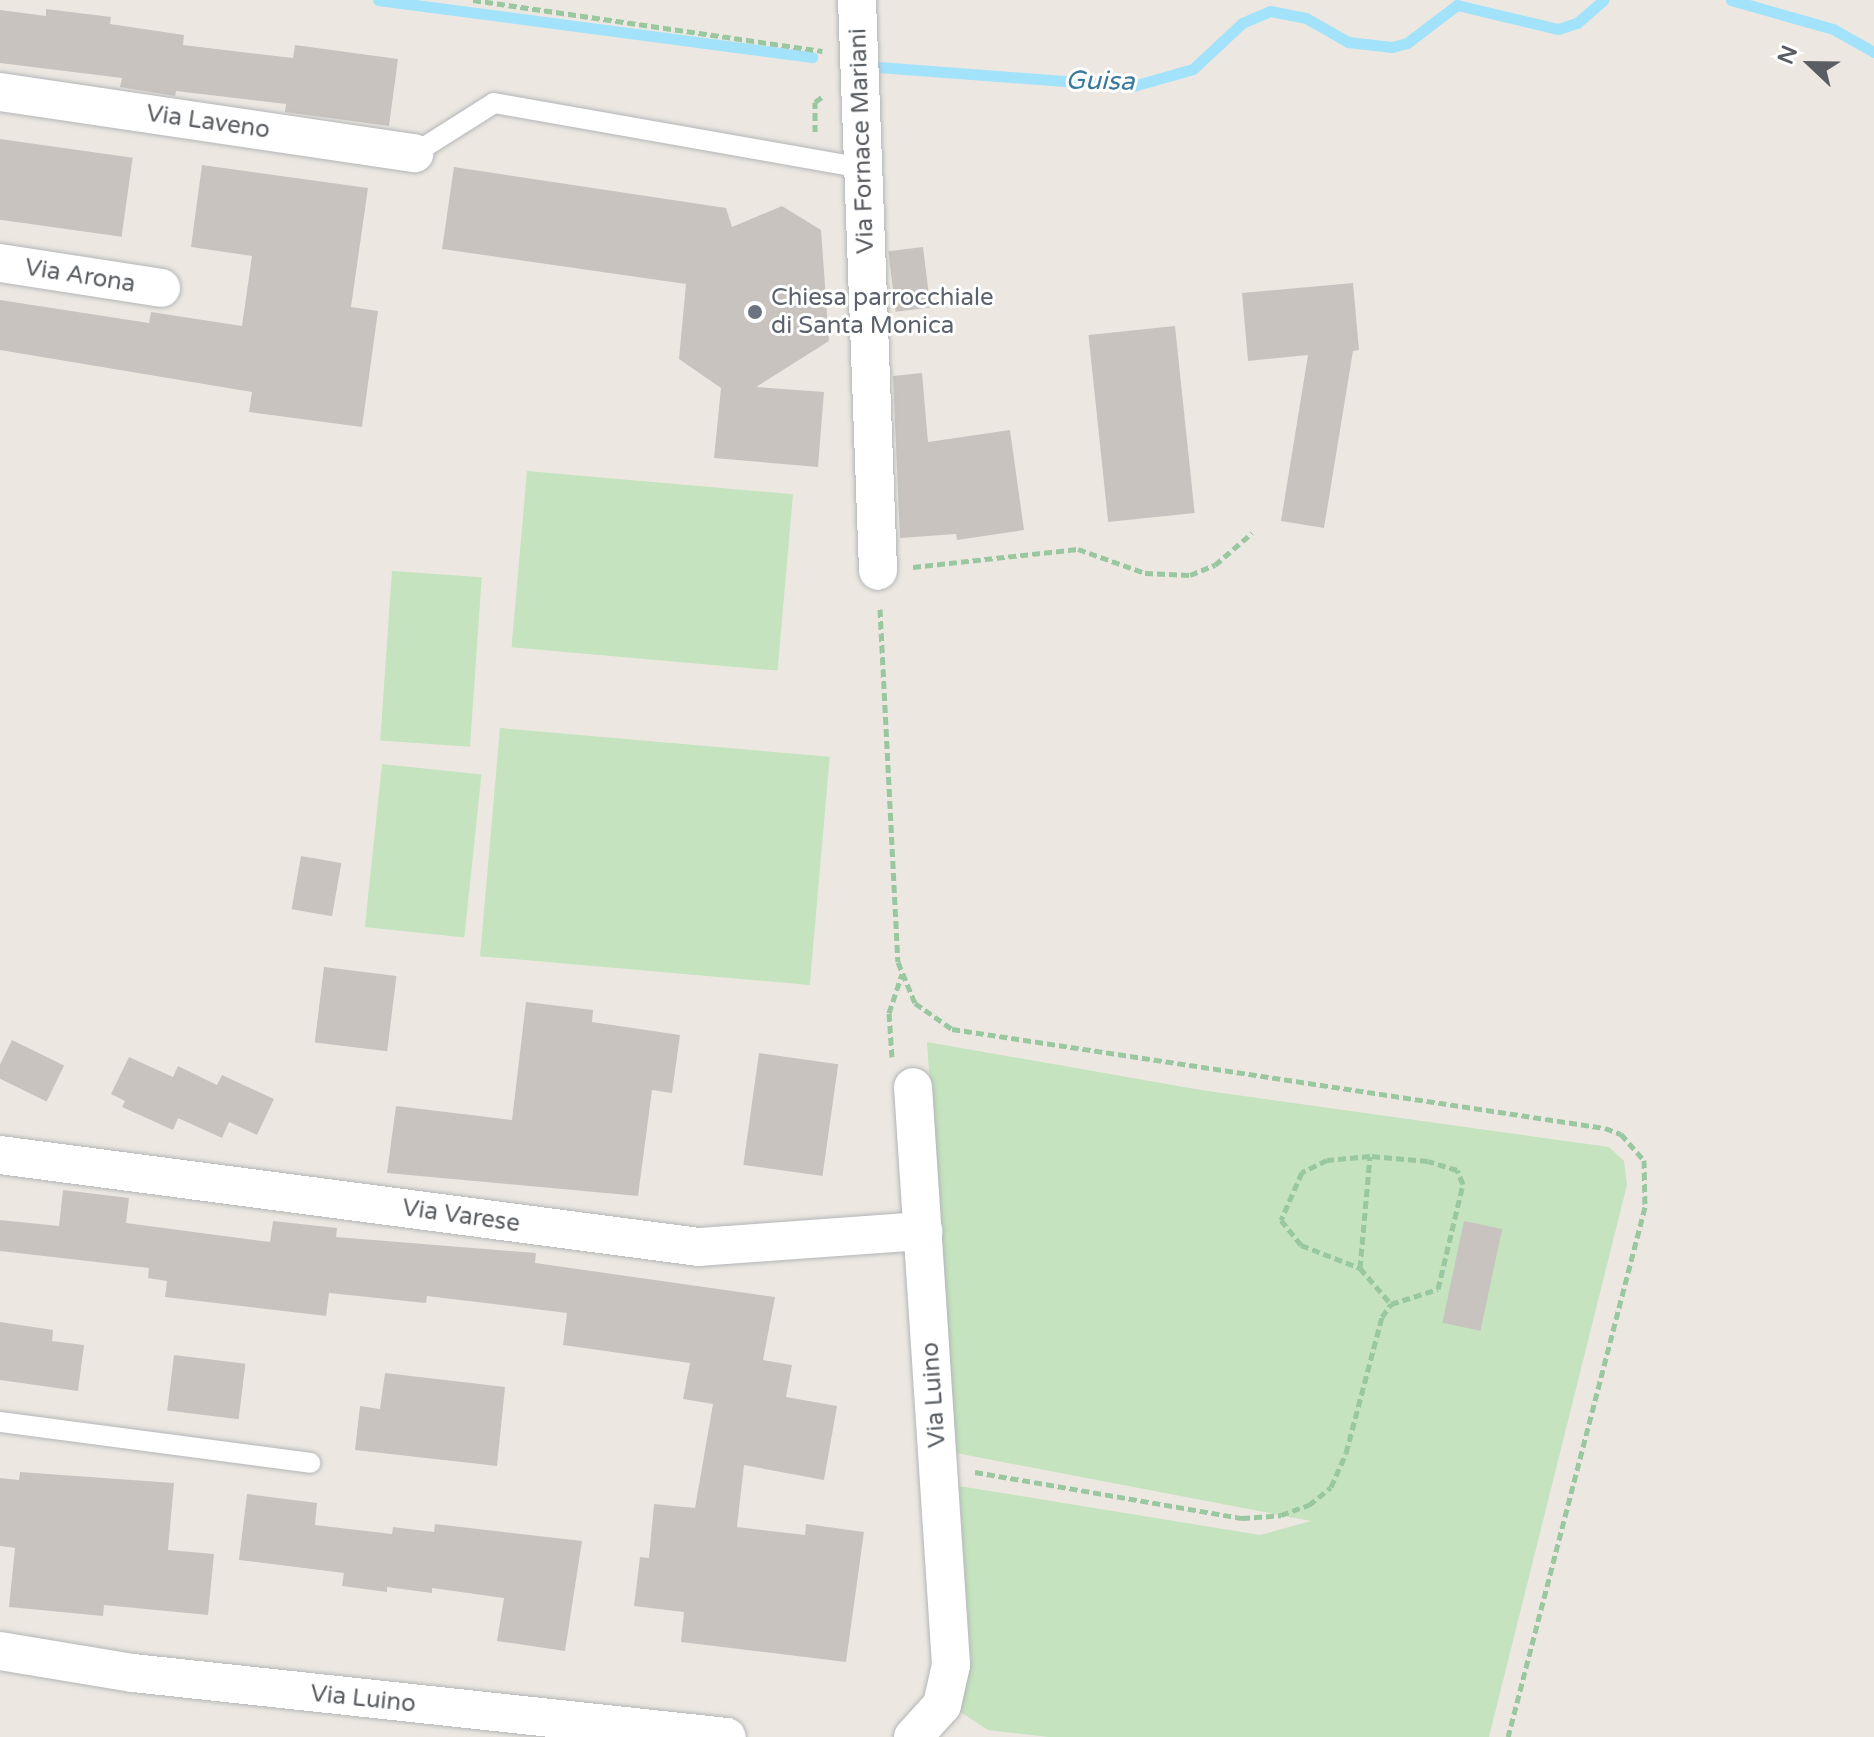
<!DOCTYPE html>
<html>
<head>
<meta charset="utf-8">
<style>
	body { margin:0 }
	#map { position:relative; width:1874px; height:1737px; overflow:hidden; background:#ece8e1; font-family:"Varela Round",sans-serif }
	div>[style] { position:absolute }
	.green>* { inset:0; background:#c4e3be; transform-origin:0 0 }
	.stream>* { height:11px; margin:-5.5px; padding:0 5.5px; transform-origin:5.5px; border-radius:5.5px; background:#a2e2fb }
	.building>* { inset:0; background:#c8c3bf; transform-origin:0 0 }
	.path>* { height:5px; margin-top:-2.5px; transform-origin:0; background:repeating-linear-gradient(90deg,#99c7a0 0 8px,transparent 0 12px) }
	.roads { filter:drop-shadow(0 0 2px #b2b5b8) drop-shadow(0 0 2px #b2b5b8) }
	.service>* { height:20px; margin:-10px; padding:0 10px; transform-origin:10px; border-radius:10px; background:#fff }
	.minor>* { height:38px; margin:-19px; padding:0 19px; transform-origin:19px; border-radius:19px; background:#fff }
	.dots>* { width:22px; height:22px; translate:-50% -50%; box-sizing:border-box; border:4px solid #fff; border-radius:50% }
	span { translate:-50% -50%; white-space:nowrap; text-align:center; line-height:1.15; -webkit-text-stroke:6px #fff; paint-order:stroke }
	.street-label { font-size:24px; color:#5a5e62 }
	.worship-label { font-size:24px; color:#5b616d }
	.left { translate:0 -50%; text-align:left }
	.water-label { font-size:26px; color:#3b789b; font-style:italic }
	.north { position:absolute; left:1770px; top:24px; width:80px; height:80px; -webkit-text-stroke:6px #fff; paint-order:stroke; rotate:292deg; font-size:22px; font-weight:700; line-height:32px; text-align:center; color:#5a5e62 }
	.north::after { content:''; display:block; margin:auto; width:28px; height:36px; background:#5a5e62; clip-path:polygon(50% 0,100% 100%,50% 72%,0 100%) }
</style>
</head>
<body>
<div id="map">
	<div class="green">
		<div style="left:527px;top:471px;width:267px;height:177px;rotate:5deg"></div>
		<div style="left:392px;top:571px;width:90px;height:170px;rotate:4deg"></div>
		<div style="left:500px;top:728px;width:331px;height:229px;rotate:5deg"></div>
		<div style="left:382px;top:764px;width:100px;height:164px;rotate:6deg"></div>
		<div style="clip-path:polygon(927px 1042px,1201px 1090px,1609px 1147px,1624px 1161px,1627px 1185px,1489px 1737px,1049px 1737px,988px 1730px,959px 1711px,971px 1664px,959px 1486px,1260px 1535px,1311px 1521px,956px 1453px)"></div>
	</div>
	<div class="stream">
		<div style="left:378px;top:0;width:438px;rotate:7.5deg"></div>
		<div style="left:1731px;top:0;width:106px;rotate:15.9deg"></div>
		<div style="left:1833px;top:29px;width:47px;rotate:29.3deg"></div>
		<div style="left:878px;top:67px;width:256px;rotate:4.3deg"></div>
		<div style="left:1133px;top:86px;width:62px;rotate:-15.8deg"></div>
		<div style="left:1193px;top:69px;width:67px;rotate:-43.2deg"></div>
		<div style="left:1242px;top:23px;width:30px;rotate:-23deg"></div>
		<div style="left:1270px;top:11px;width:37px;rotate:11deg"></div>
		<div style="left:1306px;top:18px;width:48px;rotate:29.7deg"></div>
		<div style="left:1348px;top:42px;width:44px;rotate:6.5deg"></div>
		<div style="left:1392px;top:47px;width:16px;rotate:-15deg"></div>
		<div style="left:1407px;top:43px;width:63px;rotate:-37.2deg"></div>
		<div style="left:1457px;top:5px;width:104px;rotate:13.4deg"></div>
		<div style="left:1558px;top:29px;width:20px;rotate:-18deg"></div>
		<div style="left:1577px;top:23px;width:35px;rotate:-41deg"></div>
	</div>
	<div class="building">
		<div style="clip-path:polygon(46px 9px,111px 17px,110px 24px,184px 35px,183px 45px,293px 58px,295px 45px,398px 59px,389px 126px,285px 112px,286px 104px,176px 91px,175px 96px,120px 87px,122px 78px,0 63px,0 10px,46px 16px)"></div>
		<div style="left:0;top:139px;width:134px;height:80px;rotate:8deg"></div>
		<div style="clip-path:polygon(202px 165px,368px 188px,351px 307px,378px 311px,362px 427px,249px 412px,252px 392px,0 350px,0 300px,149px 323px,151px 312px,242px 326px,252px 256px,191px 247px)"></div>
		<div style="clip-path:polygon(454px 167px,726px 208px,732px 227px,782px 206px,821px 230px,829px 341px,756px 387px,824px 392px,818px 467px,714px 458px,721px 388px,679px 359px,686px 284px,442px 249px)"></div>
		<div style="left:923px;top:247px;width:61px;height:35px;rotate:83deg"></div>
		<div style="clip-path:polygon(1353px 283px,1359px 350px,1353px 351px,1324px 528px,1281px 521px,1308px 355px,1248px 361px,1242px 293px)"></div>
		<div style="left:1175px;top:326px;width:188px;height:87px;rotate:84deg"></div>
		<div style="clip-path:polygon(922px 373px,928px 442px,1010px 430px,1024px 530px,957px 540px,956px 534px,900px 538px,893px 376px)"></div>
		<div style="left:301px;top:856px;width:41px;height:54px;rotate:10deg"></div>
		<div style="left:324px;top:967px;width:73px;height:76px;rotate:7deg"></div>
		<div style="clip-path:polygon(526px 1002px,593px 1010px,592px 1022px,680px 1035px,672px 1093px,652px 1090px,638px 1196px,387px 1173px,396px 1106px,512px 1120px)"></div>
		<div style="left:12px;top:1040px;width:58px;height:40px;rotate:26deg"></div>
		<div style="left:759px;top:1053px;width:80px;height:113px;rotate:8deg"></div>
		<div style="clip-path:polygon(129px 1057px,173px 1077px,178px 1066px,217px 1085px,222px 1075px,274px 1099px,257px 1135px,229px 1122px,222px 1138px,178px 1118px,173px 1130px,122px 1107px,125px 1101px,111px 1094px)"></div>
		<div style="clip-path:polygon(63px 1190px,129px 1198px,126px 1223px,270px 1242px,273px 1221px,337px 1228px,336px 1237px,536px 1253px,535px 1263px,775px 1297px,763px 1360px,792px 1365px,786px 1397px,837px 1406px,824px 1480px,744px 1465px,737px 1527px,805px 1535px,806px 1524px,864px 1532px,846px 1662px,681px 1642px,684px 1612px,634px 1606px,640px 1557px,649px 1558px,654px 1504px,695px 1508px,713px 1404px,683px 1399px,690px 1363px,563px 1345px,567px 1313px,427px 1296px,426px 1303px,329px 1293px,326px 1316px,165px 1297px,167px 1281px,148px 1278px,149px 1268px,0 1251px,0 1220px,59px 1226px)"></div>
		<div style="left:1464px;top:1221px;width:39px;height:104px;rotate:12deg"></div>
		<div style="clip-path:polygon(0 1322px,53px 1330px,52px 1341px,84px 1345px,78px 1391px,0 1380px)"></div>
		<div style="left:174px;top:1355px;width:72px;height:56px;rotate:7deg"></div>
		<div style="clip-path:polygon(385px 1373px,505px 1387px,497px 1466px,355px 1450px,360px 1406px,380px 1409px)"></div>
		<div style="clip-path:polygon(20px 1472px,174px 1483px,168px 1550px,214px 1554px,208px 1615px,104px 1605px,103px 1616px,9px 1607px,15px 1548px,0 1546px,0 1478px,19px 1480px)"></div>
		<div style="clip-path:polygon(247px 1494px,317px 1503px,315px 1525px,392px 1534px,393px 1527px,434px 1532px,435px 1524px,582px 1541px,565px 1651px,497px 1641px,504px 1598px,432px 1588px,432px 1593px,387px 1587px,387px 1592px,342px 1586px,344px 1573px,239px 1560px)"></div>
	</div>
	<div class="path">
		<div style="left:473px;top:0;width:353px;rotate:8.3deg"></div>
		<div style="left:815px;top:132px;width:30px;rotate:-90deg"></div>
		<div style="left:815px;top:102px;width:9px;rotate:-36deg"></div>
		<div style="left:913px;top:567px;width:166px;rotate:-6.2deg"></div>
		<div style="left:1078px;top:549px;width:71px;rotate:19.7deg"></div>
		<div style="left:1145px;top:573px;width:45px;rotate:2.5deg"></div>
		<div style="left:1190px;top:575px;width:27px;rotate:-22deg"></div>
		<div style="left:1215px;top:565px;width:49px;rotate:-40.9deg"></div>
		<div style="left:880px;top:609px;width:353px;rotate:87.1deg"></div>
		<div style="left:898px;top:962px;width:44px;rotate:67.5deg"></div>
		<div style="left:915px;top:1003px;width:45px;rotate:35.1deg"></div>
		<div style="left:952px;top:1029px;width:660px;rotate:8.62deg"></div>
		<div style="left:1605px;top:1128px;width:17px;rotate:21deg"></div>
		<div style="left:1621px;top:1134px;width:35px;rotate:49deg"></div>
		<div style="left:1644px;top:1160px;width:47px;rotate:88.8deg"></div>
		<div style="left:1645px;top:1207px;width:547px;rotate:104.49deg"></div>
		<div style="left:892px;top:1057px;width:44px;rotate:-93.9deg"></div>
		<div style="left:889px;top:1013px;width:41px;rotate:-71.6deg"></div>
		<div style="left:1360px;top:1268px;width:112px;rotate:-84.9deg"></div>
		<div style="left:975px;top:1472px;width:271px;rotate:9.8deg"></div>
		<div style="left:1242px;top:1518px;width:39px;rotate:-4deg"></div>
		<div style="left:1281px;top:1515px;width:30px;rotate:-20deg"></div>
		<div style="left:1309px;top:1505px;width:28px;rotate:-39deg"></div>
		<div style="left:1331px;top:1487px;width:37px;rotate:-66deg"></div>
		<div style="left:1346px;top:1453px;width:141px;rotate:-75.2deg"></div>
		<div style="left:1382px;top:1317px;width:16px;rotate:-55deg"></div>
		<div style="left:1391px;top:1304px;width:49px;rotate:-17.7deg"></div>
		<div style="left:1438px;top:1289px;width:108px;rotate:-76.6deg"></div>
		<div style="left:1463px;top:1184px;width:15px;rotate:-113deg"></div>
		<div style="left:1457px;top:1170px;width:30px;rotate:-163deg"></div>
		<div style="left:1428px;top:1161px;width:58px;rotate:-175.1deg"></div>
		<div style="left:1370px;top:1156px;width:43px;rotate:174.7deg"></div>
		<div style="left:1327px;top:1160px;width:28px;rotate:154deg"></div>
		<div style="left:1302px;top:1172px;width:52px;rotate:113.6deg"></div>
		<div style="left:1281px;top:1220px;width:32px;rotate:51deg"></div>
		<div style="left:1301px;top:1245px;width:63px;rotate:21.3deg"></div>
		<div style="left:1360px;top:1268px;width:48px;rotate:49.3deg"></div>
	</div>
	<div class="roads">
		<div class="service">
			<div style="left:415px;top:153px;width:93px;rotate:-32.3deg"></div>
			<div style="left:494px;top:103px;width:375px;rotate:10deg"></div>
			<div style="left:0;top:1422px;width:313px;rotate:7.5deg"></div>
		</div>
		<div class="minor">
			<div style="left:857px;top:0;width:571px;rotate:87.89deg"></div>
			<div style="left:0;top:92px;width:419px;rotate:8.4deg"></div>
			<div style="left:0;top:263px;width:163px;rotate:8.8deg"></div>
			<div style="left:0;top:1155px;width:705px;rotate:7.5deg"></div>
			<div style="left:699px;top:1247px;width:225px;rotate:-4.1deg"></div>
			<div style="left:0;top:1651px;width:135px;rotate:9.4deg"></div>
			<div style="left:133px;top:1673px;width:597px;rotate:6.15deg"></div>
			<div style="left:913px;top:1737px;width:43px;rotate:-47.8deg"></div>
			<div style="left:942px;top:1705px;width:41px;rotate:-77.3deg"></div>
			<div style="left:951px;top:1665px;width:579px;rotate:-93.76deg"></div>
		</div>
	</div>
	<div class="dots">
		<div style="left:755px;top:312px;background:#6b7280"></div>
	</div>
	<div class="street-label">
		<span style="left:208px;top:122px;rotate:8deg">Via Laveno</span>
		<span style="left:862px;top:141px;rotate:-92deg">Via Fornace Mariani</span>
		<span style="left:80px;top:276px;rotate:9deg">Via Arona</span>
		<span style="left:461px;top:1216px;rotate:8deg">Via Varese</span>
		<span style="left:934px;top:1395px;rotate:-94deg">Via Luino</span>
		<span style="left:363px;top:1699px;rotate:6deg">Via Luino</span>
	</div>
	<div class="worship-label">
		<span class="left" style="left:771px;top:312px">Chiesa parrocchiale<br>di Santa Monica</span>
	</div>
	<div class="water-label">
		<span style="left:1100px;top:81px;rotate:1deg">Guisa</span>
	</div>
	<div class="north">N</div>
</div>
</body>
</html>
